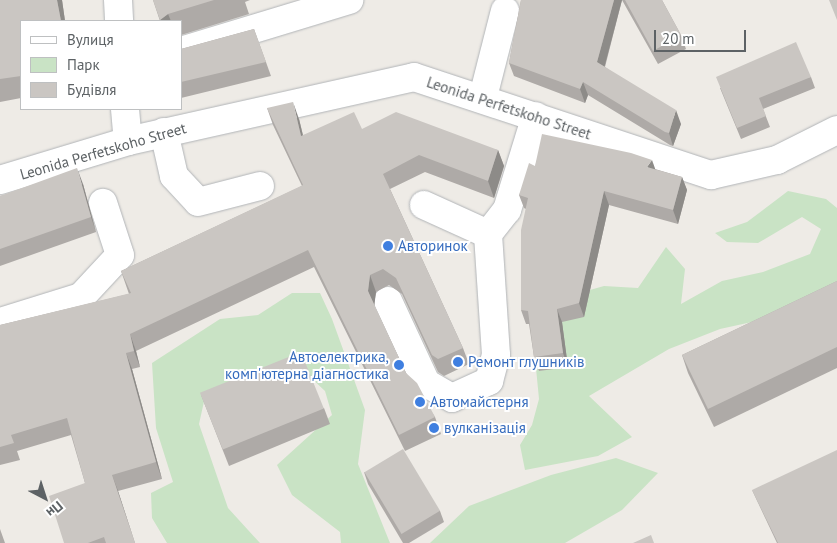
<!DOCTYPE html>
<html>
<head>
<meta charset="utf-8">
<style>
	body { margin:0 }
	#map { position:relative; width:837px; height:543px; overflow:hidden; background:#eeebe6; font-family:"PT Sans",sans-serif }
	div>[style] { position:absolute }
	.green>* { inset:0; background:#c9e3c5 }
	.roads { filter:drop-shadow(0 0 1px #b1b4b7) drop-shadow(0 0 1px #b1b4b7) }
	.minor>* { height:28px; margin:-14px; padding:0 14px; transform-origin:14px; border-radius:14px; background:#fff }
	.wall>* { inset:0; background:#aeaaa7 }
	.shaded-wall>* { inset:0; background:#8d8b88 }
	.building>* { inset:0; background:#cac6c2; transform-origin:0 0 }
	.dots>* { width:14px; height:14px; translate:-50% -50%; box-sizing:border-box; border:2px solid #fff; border-radius:50% }
	span { translate:-50% -50%; white-space:nowrap; text-align:center; line-height:1.15; -webkit-text-stroke:4px #fff; paint-order:stroke }
	.street-label { font-size:15px; color:#5d6265 }
	.shop-label { font-size:15px; color:#366cbe }
	.left { translate:0 -50%; text-align:left }
	.right { translate:-100% -50%; text-align:right }
	.legend { position:absolute; left:20px; top:20px; width:162px; height:90px; box-sizing:border-box; background:#fff; border:1px solid #bec0c1; margin:0; padding:6px 9px; list-style:none; font-size:15px; color:#5d6265 }
	.legend li { display:flex; align-items:center; gap:10px; height:25px }
	.legend b { width:25px; border:1px solid #bec0c1 }
	.north { position:absolute; left:20px; top:473px; width:50px; height:50px; -webkit-text-stroke:4px #fff; paint-order:stroke; rotate:140deg; font-size:14px; font-weight:700; line-height:20px; text-align:center; color:#5d6265 }
	.north::after { content:''; display:block; margin:auto; width:18px; height:22px; background:#5d6265; clip-path:polygon(50% 0,100% 100%,50% 72%,0 100%) }
	.scale { position:absolute; left:654px; top:30px; width:92px; height:22px; box-sizing:border-box; border:2px solid #5d6265; border-top:0; padding-left:6px; font-size:15px; line-height:18px; white-space:nowrap; color:#5d6265; -webkit-text-stroke:4px #fff; paint-order:stroke }
</style>
</head>
<body>
<div id="map">
	<div class="green">
		<div style="clip-path:polygon(788px 191px,826px 199px,837px 208px,837px 285px,761px 320px,720px 329px,669px 349px,589px 396px,632px 437px,598px 456px,525px 470px,520px 445px,532px 425px,539px 399px,530px 307px,604px 286px,638px 288px,666px 247px,685px 269px,681px 304px,722px 281px,763px 272px,810px 254px,821px 229px,802px 217px,758px 243px,727px 242px,715px 233px,747px 222px)"></div>
		<div style="clip-path:polygon(292px 293px,320px 293px,332px 319px,365px 410px,358px 464px,390px 543px,341px 543px,340px 532px,292px 495px,277px 465px,332px 415px,325px 391px,292px 360px,245px 375px,205px 397px,199px 424px,228px 508px,260px 543px,167px 543px,152px 518px,151px 493px,173px 482px,156px 428px,152px 363px,220px 319px,258px 315px)"></div>
		<div style="clip-path:polygon(616px 458px,658px 473px,622px 510px,565px 543px,430px 543px,469px 506px,551px 475px)"></div>
	</div>
	<div class="roads">
		<div class="minor">
			<div style="left:118px;top:0;width:21px;rotate:87deg"></div>
			<div style="left:181px;top:51px;width:176px;rotate:-16.9deg"></div>
			<div style="left:483px;top:97px;width:89px;rotate:-75.7deg"></div>
			<div style="left:125px;top:109px;width:32px;rotate:85deg"></div>
			<div style="left:164px;top:132px;width:45px;rotate:77.2deg"></div>
			<div style="left:174px;top:176px;width:35px;rotate:47deg"></div>
			<div style="left:198px;top:202px;width:64px;rotate:-14.5deg"></div>
			<div style="left:0;top:180px;width:134px;rotate:-16.9deg"></div>
			<div style="left:128px;top:141px;width:293px;rotate:-12.6deg"></div>
			<div style="left:414px;top:77px;width:313px;rotate:18.3deg"></div>
			<div style="left:711px;top:175px;width:68px;rotate:-12.8deg"></div>
			<div style="left:777px;top:160px;width:67px;rotate:-26.6deg"></div>
			<div style="left:424px;top:205px;width:70px;rotate:24.4deg"></div>
			<div style="left:388px;top:301px;width:90px;rotate:65.1deg"></div>
			<div style="left:426px;top:383px;width:30px;rotate:30deg"></div>
			<div style="left:452px;top:398px;width:41px;rotate:-24.7deg"></div>
			<div style="left:489px;top:381px;width:27px;rotate:-75deg"></div>
			<div style="left:496px;top:355px;width:121px;rotate:-93.8deg"></div>
			<div style="left:488px;top:234px;width:31px;rotate:-52deg"></div>
			<div style="left:507px;top:210px;width:98px;rotate:-72.9deg"></div>
			<div style="left:0;top:322px;width:85px;rotate:-17.2deg"></div>
			<div style="left:81px;top:297px;width:57px;rotate:-47.1deg"></div>
			<div style="left:120px;top:255px;width:55px;rotate:-108.1deg"></div>
		</div>
	</div>
	<div class="wall">
		<div style="clip-path:polygon(0 0,62px 0,65px 21px,21px 21px,21px 98px,0 102px)"></div>
		<div style="clip-path:polygon(153px 0,250px 0,245px 2px,249px 14px,181px 35px,181px 21px,160px 21px)"></div>
		<div style="clip-path:polygon(521px 0,662px 0,681px 35px,686px 49px,658px 64px,622px 0,605px 67px,681px 124px,673px 146px,670px 145px,588px 95px,585px 103px,514px 76px,509px 63px)"></div>
		<div style="clip-path:polygon(254px 29px,271px 76px,181px 98px,181px 49px)"></div>
		<div style="clip-path:polygon(811px 77px,815px 88px,763px 109px,770px 127px,741px 139px,720px 88px)"></div>
		<div style="clip-path:polygon(267px 108px,299px 119px,303px 135px,362px 129px,498px 150px,504px 166px,494px 198px,425px 172px,390px 189px,463px 348px,469px 364px,444px 376px,438px 372px,402px 294px,389px 285px,376px 292px,374px 305px,406px 373px,435px 417px,441px 434px,405px 451px,314px 267px,136px 351px,140px 367px,132px 369px,162px 479px,118px 491px,135px 543px,64px 543px,85px 483px,71px 435px,17px 451px,20px 460px,0 465px,0 325px,129px 294px,121px 271px,302px 186px,273px 125px)"></div>
		<div style="clip-path:polygon(535px 166px,655px 169px,682px 177px,687px 190px,678px 224px,609px 205px,584px 317px,562px 322px,568px 367px,539px 371px,534px 357px,529px 324px,526px 324px,521px 310px,526px 209px,524px 208px,519px 195px)"></div>
		<div style="clip-path:polygon(83px 184px,96px 232px,0 266px,0 196px)"></div>
		<div style="clip-path:polygon(837px 281px,837px 368px,714px 427px,688px 373px,682px 355px)"></div>
		<div style="clip-path:polygon(201px 395px,324px 408px,330px 424px,229px 466px)"></div>
		<div style="clip-path:polygon(364px 472px,440px 511px,444px 522px,409px 543px,403px 543px,368px 484px)"></div>
		<div style="clip-path:polygon(752px 490px,837px 543px,777px 543px)"></div>
		<div style="clip-path:polygon(0 529px,5px 543px,0 543px)"></div>
	</div>
	<div class="shaded-wall">
		<div style="clip-path:polygon(57px 0,62px 0,65px 21px,61px 21px)"></div>
		<div style="clip-path:polygon(614px 0,622px 0,602px 76px,597px 62px)"></div>
		<div style="clip-path:polygon(168px 14px,171px 21px,160px 21px,160px 20px)"></div>
		<div style="clip-path:polygon(583px 82px,588px 95px,585px 103px,580px 89px)"></div>
		<div style="clip-path:polygon(293px 102px,299px 119px,307px 153px,301px 136px)"></div>
		<div style="clip-path:polygon(676px 110px,681px 124px,673px 146px,669px 133px)"></div>
		<div style="clip-path:polygon(498px 150px,504px 166px,494px 198px,488px 181px)"></div>
		<div style="clip-path:polygon(652px 160px,657px 174px,647px 167px)"></div>
		<div style="clip-path:polygon(77px 168px,83px 184px,96px 232px,91px 217px)"></div>
		<div style="clip-path:polygon(682px 177px,687px 190px,678px 224px,673px 210px)"></div>
		<div style="clip-path:polygon(604px 191px,609px 205px,584px 317px,579px 303px)"></div>
		<div style="clip-path:polygon(370px 275px,376px 292px,374px 308px,368px 291px)"></div>
		<div style="clip-path:polygon(557px 309px,562px 322px,568px 367px,563px 353px)"></div>
		<div style="clip-path:polygon(130px 334px,136px 351px,140px 367px,134px 351px)"></div>
		<div style="clip-path:polygon(126px 353px,132px 369px,162px 479px,156px 462px)"></div>
		<div style="clip-path:polygon(112px 475px,118px 491px,135px 543px)"></div>
	</div>
	<div class="building">
		<div style="clip-path:polygon(0 0,57px 0,61px 21px,21px 21px,21px 76px,0 79px)"></div>
		<div style="clip-path:polygon(153px 0,214px 0,168px 14px,160px 20px)"></div>
		<div style="clip-path:polygon(521px 0,614px 0,597px 62px,676px 110px,669px 133px,665px 132px,583px 82px,580px 89px,509px 63px)"></div>
		<div style="clip-path:polygon(625px 0,662px 0,681px 35px,653px 51px)"></div>
		<div style="clip-path:polygon(829px 0,837px 0,837px 20px)"></div>
		<div style="clip-path:polygon(254px 29px,266px 62px,181px 82px,181px 49px)"></div>
		<div style="clip-path:polygon(796px 42px,811px 77px,759px 98px,766px 116px,737px 128px,716px 77px)"></div>
		<div style="clip-path:polygon(293px 102px,301px 136px,354px 112px,362px 129px,396px 112px,498px 150px,488px 181px,419px 155px,383px 174px,463px 348px,438px 359px,432px 355px,396px 278px,383px 269px,370px 275px,368px 291px,406px 373px,417px 383px,435px 417px,399px 435px,308px 250px,130px 334px,134px 351px,126px 353px,156px 462px,112px 475px,135px 543px,106px 543px,104px 537px,88px 543px,64px 543px,49px 496px,85px 483px,67px 418px,11px 435px,14px 443px,0 447px,0 325px,131px 293px,121px 271px,303px 185px,267px 108px)"></div>
		<div style="clip-path:polygon(542px 134px,631px 153px,652px 160px,647px 167px,682px 177px,673px 210px,604px 191px,579px 303px,557px 309px,563px 353px,534px 357px,528px 311px,521px 310px,521px 230px,528px 198px,519px 195px,529px 163px,535px 166px)"></div>
		<div style="clip-path:polygon(77px 168px,91px 217px,0 249px,0 196px)"></div>
		<div style="clip-path:polygon(837px 281px,837px 347px,708px 409px,682px 355px)"></div>
		<div style="left:301px;top:352px;width:61px;height:109px;rotate:68deg"></div>
		<div style="left:403px;top:449px;width:72px;height:45px;rotate:59deg"></div>
		<div style="clip-path:polygon(837px 450px,837px 543px,778px 543px,752px 490px)"></div>
		<div style="clip-path:polygon(651px 535px,654px 543px,633px 543px)"></div>
	</div>
	<div class="dots">
		<div style="left:388px;top:246px;background:#3f7fe0"></div>
		<div style="left:458px;top:362px;background:#3f7fe0"></div>
		<div style="left:399px;top:365px;background:#3f7fe0"></div>
		<div style="left:420px;top:402px;background:#3f7fe0"></div>
		<div style="left:434px;top:428px;background:#3f7fe0"></div>
	</div>
	<div class="street-label">
		<span style="left:509px;top:108px;rotate:18deg">Leonida Perfetskoho Street</span>
		<span style="left:103px;top:151px;rotate:-16deg">Leonida Perfetskoho Street</span>
	</div>
	<div class="shop-label">
		<span class="left" style="left:398px;top:246px">Авторинок</span>
		<span class="right" style="left:389px;top:365px">Автоелектрика,<br>комп'ютерна діагностика</span>
		<span class="left" style="left:468px;top:362px">Ремонт глушників</span>
		<span class="left" style="left:430px;top:402px">Автомайстерня</span>
		<span class="left" style="left:444px;top:428px">вулканізація</span>
	</div>
	<ul class="legend">
	<li><b style="height:6px;background:#fff"></b>Вулиця</li>
	<li><b style="height:14px;background:#c9e3c5"></b>Парк</li>
	<li><b style="height:14px;background:#cac6c2"></b>Будівля</li>
	</ul>
	<div class="north">Пн</div>
	<div class="scale">20 m</div>
</div>
</body>
</html>
